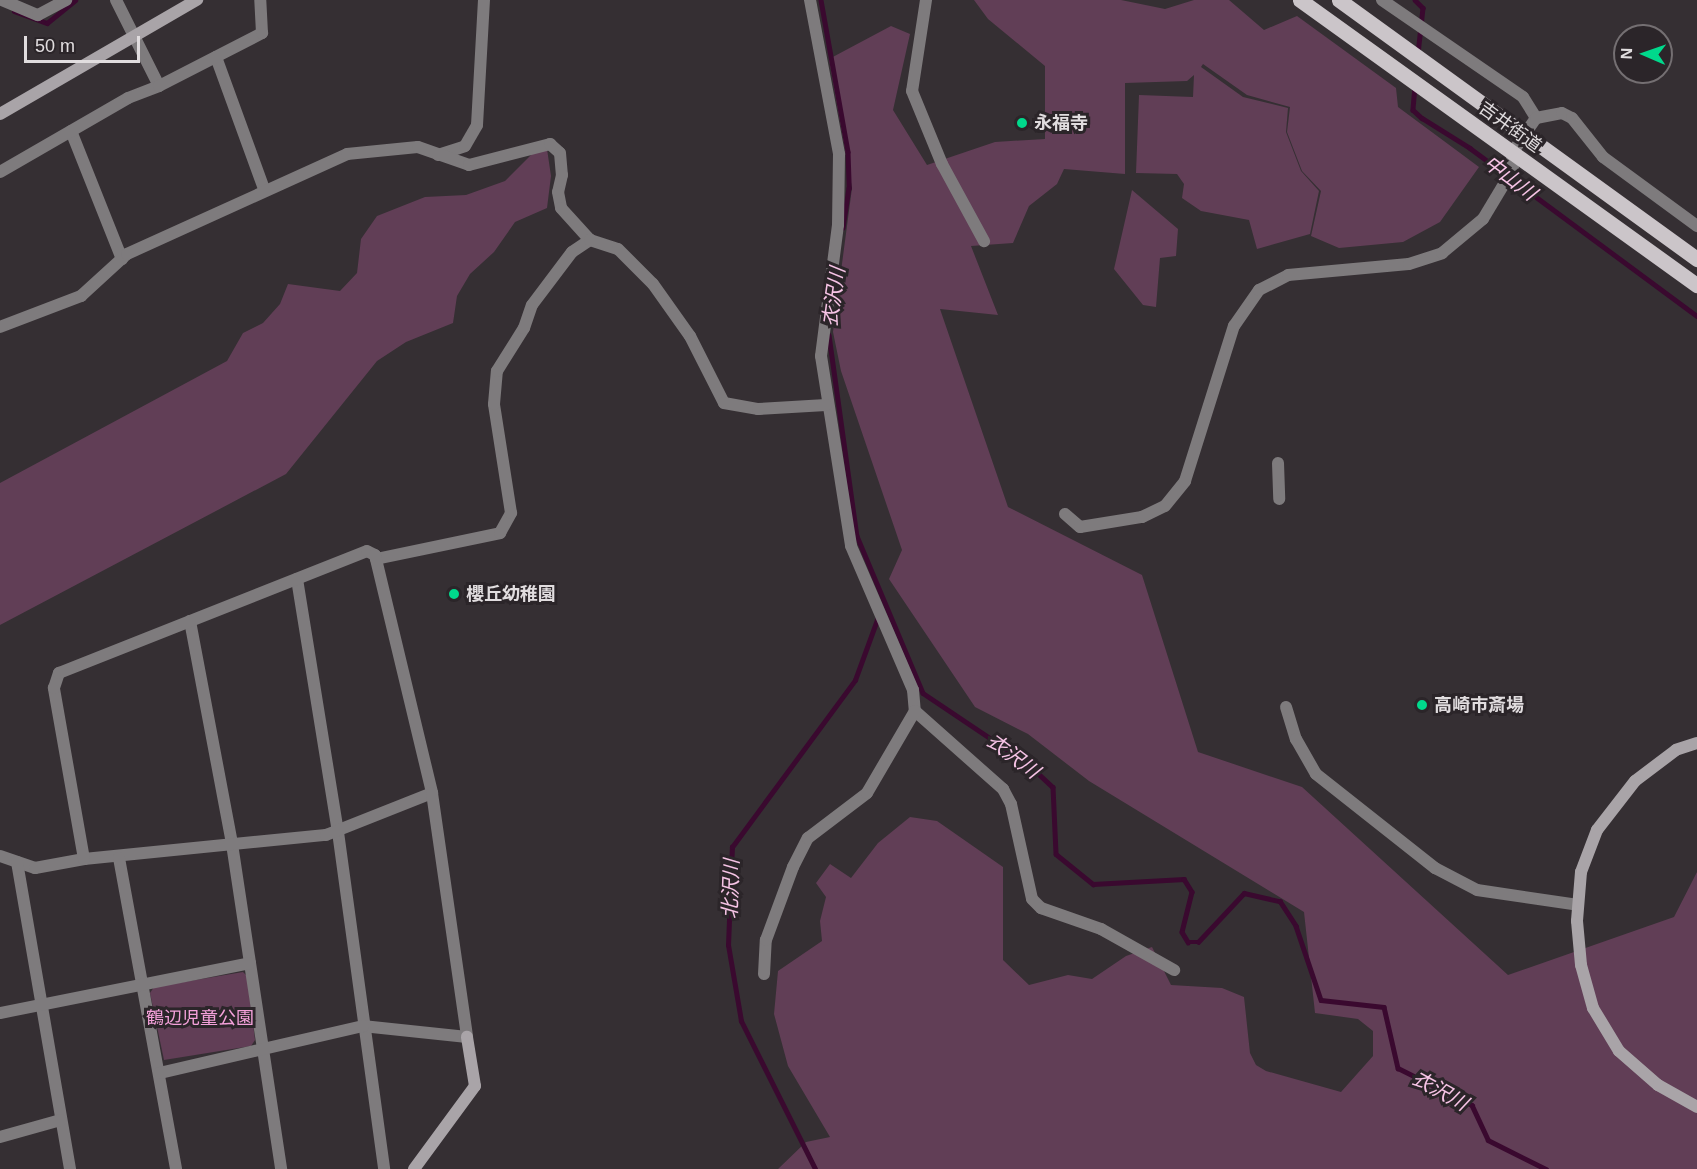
<!DOCTYPE html>
<html>
<head>
<meta charset="utf-8">
<style>
	body { margin:0 }
	#map { position:relative; width:1697px; height:1169px; overflow:hidden; background:#352f33; font-family:Arial,"Noto Sans JP",sans-serif }
	div>[style] { position:absolute }
	.green>* { inset:0; background:#613e56 }
	.stream>* { height:4.5px; margin:-2.25px; padding:0 2.25px; transform-origin:2.25px; border-radius:2.25px; background:#3a092f }
	.street>* { height:12px; margin:-6px; padding:0 6px; transform-origin:6px; border-radius:6px; background:#7e7b7d }
	.secondary>* { height:12px; margin:-6px; padding:0 6px; transform-origin:6px; border-radius:6px; background:#a9a4a8 }
	.primary>* { height:15px; margin:-7.5px; padding:0 7.5px; transform-origin:7.5px; border-radius:7.5px; background:#cbc5c9 }
	.dots>* { width:16px; height:16px; translate:-50% -50%; box-sizing:border-box; border:3px solid #2b2529; border-radius:50% }
	span { translate:-50% -50%; white-space:nowrap; text-align:center; line-height:1.15; -webkit-text-stroke:6px #2b2529; paint-order:stroke }
	.poi-label { font-size:18px; color:#e1dddf; font-weight:700 }
	.left { translate:0 -50%; text-align:left }
	.street-label { font-size:18px; color:#e1dddf }
	.park-label { font-size:18px; color:#f4a1da }
	.water-label { font-size:20px; color:#f7c4e6; font-style:italic }
	.north { position:absolute; left:1613px; top:24px; width:60px; height:60px; box-sizing:border-box; background:#2b2529; border:2px solid #746f72; border-radius:50%; rotate:272deg; font-size:16px; font-weight:700; line-height:24px; text-align:center; color:#e1dddf }
	.north::after { content:''; display:block; margin:auto; width:21px; height:27px; background:#00d98c; clip-path:polygon(50% 0,100% 100%,50% 72%,0 100%) }
	.scale { position:absolute; left:24px; top:36px; width:116px; height:27px; box-sizing:border-box; border:3px solid #e1dddf; border-top:0; padding-left:8px; font-size:18px; line-height:21px; white-space:nowrap; color:#e1dddf; -webkit-text-stroke:4px #2b2529; paint-order:stroke }
</style>
</head>
<body>
<div id="map">
	<div class="green">
		<div style="clip-path:polygon(974px 0,1121px 0,1165px 9px,1194px 0,1229px 0,1264px 30px,1297px 16px,1396px 88px,1398px 107px,1479px 167px,1440px 222px,1403px 242px,1339px 248px,1311px 236px,1321px 191px,1302px 171px,1287px 132px,1290px 107px,1247px 95px,1203px 64px,1201px 67px,1243px 97px,1288px 108px,1286px 132px,1301px 171px,1319px 191px,1310px 234px,1257px 249px,1249px 220px,1201px 211px,1182px 198px,1184px 184px,1177px 174px,1136px 173px,1139px 95px,1193px 97px,1194px 75px,1187px 81px,1125px 83px,1125px 174px,1064px 169px,1057px 184px,1029px 206px,1013px 243px,971px 246px,998px 315px,940px 309px,1008px 507px,1142px 575px,1198px 752px,1302px 787px,1508px 975px,1674px 917px,1697px 872px,1697px 1169px,778px 1169px,806px 1142px,830px 1137px,788px 1066px,774px 1014px,778px 971px,822px 941px,820px 921px,826px 897px,816px 883px,830px 864px,851px 878px,878px 843px,910px 817px,937px 821px,1003px 867px,1003px 960px,1029px 985px,1068px 975px,1092px 979px,1126px 956px,1152px 947px,1171px 985px,1222px 988px,1244px 997px,1250px 1053px,1256px 1065px,1266px 1071px,1341px 1092px,1373px 1056px,1373px 1031px,1358px 1019px,1315px 1013px,1304px 912px,1089px 781px,1028px 734px,975px 707px,889px 579px,902px 550px,841px 371px,833px 332px,852px 188px,829px 59px,891px 26px,910px 34px,893px 110px,927px 165px,995px 142px,1045px 139px,1045px 66px,988px 19px)"></div>
		<div style="clip-path:polygon(547px 149px,551px 176px,547px 208px,515px 222px,494px 252px,470px 274px,457px 296px,453px 323px,406px 342px,377px 361px,286px 474px,0 625px,0 483px,227px 361px,243px 333px,263px 323px,280px 304px,288px 284px,340px 291px,357px 273px,361px 239px,377px 216px,425px 197px,466px 195px,505px 181px,534px 152px)"></div>
		<div style="clip-path:polygon(1132px 190px,1178px 229px,1176px 256px,1160px 258px,1156px 307px,1143px 305px,1114px 269px)"></div>
		<div style="clip-path:polygon(243px 972px,247px 976px,255px 1040px,251px 1046px,164px 1060px,150px 993px,154px 987px)"></div>
	</div>
	<div class="stream">
		<div style="left:821px;top:0;width:154px;rotate:79.9deg"></div>
		<div style="left:848px;top:152px;width:36px;rotate:88deg"></div>
		<div style="left:849px;top:188px;width:40px;rotate:98.5deg"></div>
		<div style="left:1415px;top:0;width:11px;rotate:45deg"></div>
		<div style="left:1423px;top:8px;width:46px;rotate:96.2deg"></div>
		<div style="left:14px;top:11px;width:35px;rotate:20deg"></div>
		<div style="left:47px;top:23px;width:36px;rotate:-39deg"></div>
		<div style="left:1415px;top:86px;width:24px;rotate:95deg"></div>
		<div style="left:1413px;top:110px;width:12px;rotate:42deg"></div>
		<div style="left:1422px;top:118px;width:57px;rotate:32deg"></div>
		<div style="left:1470px;top:148px;width:282px;rotate:36.5deg"></div>
		<div style="left:829px;top:335px;width:203px;rotate:82.1deg"></div>
		<div style="left:857px;top:536px;width:170px;rotate:67.2deg"></div>
		<div style="left:923px;top:693px;width:125px;rotate:33.9deg"></div>
		<div style="left:1027px;top:763px;width:35px;rotate:43deg"></div>
		<div style="left:1053px;top:787px;width:67px;rotate:87.4deg"></div>
		<div style="left:1056px;top:854px;width:48px;rotate:39deg"></div>
		<div style="left:1093px;top:884px;width:91px;rotate:-3.1deg"></div>
		<div style="left:1184px;top:879px;width:15px;rotate:58deg"></div>
		<div style="left:1192px;top:892px;width:41px;rotate:104deg"></div>
		<div style="left:1182px;top:932px;width:12px;rotate:59deg"></div>
		<div style="left:1188px;top:942px;width:10px"></div>
		<div style="left:1198px;top:942px;width:67px;rotate:-46.8deg"></div>
		<div style="left:1244px;top:893px;width:37px;rotate:13deg"></div>
		<div style="left:1280px;top:901px;width:30px;rotate:57deg"></div>
		<div style="left:1296px;top:926px;width:78px;rotate:71.3deg"></div>
		<div style="left:1321px;top:1000px;width:63px;rotate:6.3deg"></div>
		<div style="left:1384px;top:1007px;width:63px;rotate:77.1deg"></div>
		<div style="left:1398px;top:1068px;width:83px;rotate:26.6deg"></div>
		<div style="left:1472px;top:1105px;width:38px;rotate:65deg"></div>
		<div style="left:1488px;top:1140px;width:65px;rotate:26.6deg"></div>
		<div style="left:815px;top:1169px;width:165px;rotate:-116.6deg"></div>
		<div style="left:741px;top:1021px;width:77px;rotate:-99.7deg"></div>
		<div style="left:728px;top:945px;width:98px;rotate:-87.7deg"></div>
		<div style="left:732px;top:847px;width:207px;rotate:-53.6deg"></div>
		<div style="left:855px;top:680px;width:67px;rotate:-69.9deg"></div>
	</div>
	<div class="street">
		<div style="left:2px;top:0;width:39px;rotate:23deg"></div>
		<div style="left:38px;top:15px;width:32px;rotate:-28deg"></div>
		<div style="left:116px;top:0;width:96px;rotate:63.4deg"></div>
		<div style="left:810px;top:0;width:157px;rotate:79.3deg"></div>
		<div style="left:839px;top:154px;width:71px;rotate:90.8deg"></div>
		<div style="left:838px;top:225px;width:132px;rotate:97.4deg"></div>
		<div style="left:821px;top:356px;width:192px;rotate:81deg"></div>
		<div style="left:851px;top:546px;width:157px;rotate:66.7deg"></div>
		<div style="left:913px;top:690px;width:21px;rotate:85deg"></div>
		<div style="left:915px;top:711px;width:118px;rotate:41.6deg"></div>
		<div style="left:1003px;top:789px;width:17px;rotate:62deg"></div>
		<div style="left:1011px;top:804px;width:97px;rotate:77.5deg"></div>
		<div style="left:1032px;top:899px;width:13px;rotate:45deg"></div>
		<div style="left:1041px;top:908px;width:64px;rotate:19.3deg"></div>
		<div style="left:1101px;top:929px;width:84px;rotate:29.3deg"></div>
		<div style="left:926px;top:0;width:92px;rotate:98.7deg"></div>
		<div style="left:912px;top:91px;width:79px;rotate:67.7deg"></div>
		<div style="left:942px;top:164px;width:88px;rotate:61.4deg"></div>
		<div style="left:1382px;top:0;width:171px;rotate:34.5deg"></div>
		<div style="left:1523px;top:97px;width:25px;rotate:58deg"></div>
		<div style="left:216px;top:57px;width:140px;rotate:70deg"></div>
		<div style="left:71px;top:131px;width:138px;rotate:68.3deg"></div>
		<div style="left:438px;top:155px;width:28px;rotate:-18deg"></div>
		<div style="left:465px;top:146px;width:24px;rotate:-60deg"></div>
		<div style="left:477px;top:125px;width:125px;rotate:-86.8deg"></div>
		<div style="left:0;top:172px;width:148px;rotate:-30deg"></div>
		<div style="left:128px;top:98px;width:33px;rotate:-21deg"></div>
		<div style="left:159px;top:86px;width:116px;rotate:-27.2deg"></div>
		<div style="left:262px;top:33px;width:33px;rotate:-93deg"></div>
		<div style="left:0;top:327px;width:87px;rotate:-20.9deg"></div>
		<div style="left:81px;top:296px;width:62px;rotate:-42.4deg"></div>
		<div style="left:127px;top:254px;width:242px;rotate:-24.4deg"></div>
		<div style="left:347px;top:154px;width:71px;rotate:-5.6deg"></div>
		<div style="left:418px;top:147px;width:54px;rotate:19.4deg"></div>
		<div style="left:469px;top:165px;width:84px;rotate:-14.5deg"></div>
		<div style="left:550px;top:144px;width:13px;rotate:42deg"></div>
		<div style="left:560px;top:153px;width:22px;rotate:85deg"></div>
		<div style="left:562px;top:175px;width:17px;rotate:103deg"></div>
		<div style="left:558px;top:192px;width:16px;rotate:79deg"></div>
		<div style="left:561px;top:208px;width:43px;rotate:47.8deg"></div>
		<div style="left:1278px;top:463px;width:36px;rotate:88deg"></div>
		<div style="left:1065px;top:514px;width:20px;rotate:41deg"></div>
		<div style="left:1080px;top:527px;width:63px;rotate:-9.2deg"></div>
		<div style="left:1142px;top:517px;width:25px;rotate:-26deg"></div>
		<div style="left:1165px;top:506px;width:32px;rotate:-51deg"></div>
		<div style="left:1185px;top:481px;width:163px;rotate:-72.5deg"></div>
		<div style="left:1234px;top:326px;width:44px;rotate:-55.2deg"></div>
		<div style="left:1259px;top:290px;width:33px;rotate:-27deg"></div>
		<div style="left:1288px;top:275px;width:121px;rotate:-5.2deg"></div>
		<div style="left:1409px;top:264px;width:35px;rotate:-18deg"></div>
		<div style="left:1442px;top:253px;width:53px;rotate:-39.7deg"></div>
		<div style="left:1483px;top:219px;width:58px;rotate:-59deg"></div>
		<div style="left:1513px;top:169px;width:16px;rotate:-94deg"></div>
		<div style="left:1512px;top:153px;width:42px;rotate:-55.6deg"></div>
		<div style="left:1536px;top:118px;width:26px;rotate:-11deg"></div>
		<div style="left:1562px;top:113px;width:11px;rotate:27deg"></div>
		<div style="left:1572px;top:118px;width:50px;rotate:51.5deg"></div>
		<div style="left:1603px;top:157px;width:117px;rotate:36.3deg"></div>
		<div style="left:376px;top:559px;width:127px;rotate:-11.8deg"></div>
		<div style="left:500px;top:533px;width:23px;rotate:-61deg"></div>
		<div style="left:511px;top:513px;width:110px;rotate:-98.9deg"></div>
		<div style="left:494px;top:404px;width:33px;rotate:-85deg"></div>
		<div style="left:497px;top:371px;width:51px;rotate:-57.9deg"></div>
		<div style="left:524px;top:328px;width:24px;rotate:-71deg"></div>
		<div style="left:532px;top:305px;width:66px;rotate:-53deg"></div>
		<div style="left:572px;top:252px;width:22px;rotate:-34deg"></div>
		<div style="left:590px;top:240px;width:29px;rotate:18deg"></div>
		<div style="left:618px;top:249px;width:49px;rotate:45deg"></div>
		<div style="left:653px;top:284px;width:64px;rotate:54.6deg"></div>
		<div style="left:690px;top:336px;width:75px;rotate:63.1deg"></div>
		<div style="left:724px;top:403px;width:35px;rotate:10deg"></div>
		<div style="left:758px;top:409px;width:68px;rotate:-3.4deg"></div>
		<div style="left:297px;top:579px;width:256px;rotate:80.8deg"></div>
		<div style="left:338px;top:832px;width:340px;rotate:82.2deg"></div>
		<div style="left:190px;top:621px;width:227px;rotate:79.3deg"></div>
		<div style="left:232px;top:844px;width:329px;rotate:81.4deg"></div>
		<div style="left:1286px;top:707px;width:34px;rotate:73deg"></div>
		<div style="left:1296px;top:739px;width:40px;rotate:60.3deg"></div>
		<div style="left:1316px;top:774px;width:152px;rotate:38.3deg"></div>
		<div style="left:1435px;top:868px;width:47px;rotate:27.6deg"></div>
		<div style="left:1477px;top:890px;width:102px;rotate:8.4deg"></div>
		<div style="left:0;top:856px;width:37px;rotate:19deg"></div>
		<div style="left:35px;top:868px;width:50px;rotate:-10.4deg"></div>
		<div style="left:84px;top:859px;width:243px;rotate:-5.7deg"></div>
		<div style="left:326px;top:835px;width:114px;rotate:-21.6deg"></div>
		<div style="left:119px;top:858px;width:316px;rotate:79.6deg"></div>
		<div style="left:84px;top:859px;width:174px;rotate:-100deg"></div>
		<div style="left:54px;top:688px;width:16px;rotate:-72deg"></div>
		<div style="left:59px;top:673px;width:331px;rotate:-21.6deg"></div>
		<div style="left:367px;top:551px;width:9px;rotate:27deg"></div>
		<div style="left:375px;top:555px;width:245px;rotate:76.5deg"></div>
		<div style="left:432px;top:793px;width:246px;rotate:81.8deg"></div>
		<div style="left:467px;top:1037px;width:105px;rotate:-174deg"></div>
		<div style="left:363px;top:1026px;width:208px;rotate:167deg"></div>
		<div style="left:17px;top:862px;width:312px;rotate:80.2deg"></div>
		<div style="left:764px;top:974px;width:34px;rotate:-87deg"></div>
		<div style="left:766px;top:940px;width:78px;rotate:-69.7deg"></div>
		<div style="left:793px;top:867px;width:33px;rotate:-63deg"></div>
		<div style="left:808px;top:838px;width:74px;rotate:-37.3deg"></div>
		<div style="left:867px;top:793px;width:95px;rotate:-59.7deg"></div>
		<div style="left:0;top:1013px;width:255px;rotate:-11.3deg"></div>
		<div style="left:0;top:1137px;width:63px;rotate:-15.6deg"></div>
	</div>
	<div class="secondary">
		<div style="left:0;top:114px;width:228px;rotate:-30.1deg"></div>
		<div style="left:1697px;top:743px;width:22px;rotate:162deg"></div>
		<div style="left:1676px;top:750px;width:51px;rotate:142.9deg"></div>
		<div style="left:1635px;top:781px;width:62px;rotate:127.8deg"></div>
		<div style="left:1597px;top:830px;width:45px;rotate:110.9deg"></div>
		<div style="left:1581px;top:872px;width:49px;rotate:94.7deg"></div>
		<div style="left:1577px;top:921px;width:44px;rotate:84.8deg"></div>
		<div style="left:1581px;top:965px;width:45px;rotate:74.4deg"></div>
		<div style="left:1593px;top:1008px;width:50px;rotate:58.8deg"></div>
		<div style="left:1619px;top:1051px;width:52px;rotate:41.1deg"></div>
		<div style="left:1658px;top:1085px;width:45px;rotate:29.4deg"></div>
		<div style="left:414px;top:1169px;width:103px;rotate:-53.7deg"></div>
		<div style="left:475px;top:1086px;width:50px;rotate:-99.3deg"></div>
	</div>
	<div class="primary">
		<div style="left:1300px;top:0;width:489px;rotate:35.7deg"></div>
		<div style="left:1339px;top:0;width:442px;rotate:35.9deg"></div>
	</div>
	<div class="dots">
		<div style="left:1022px;top:123px;background:#00d98c"></div>
		<div style="left:454px;top:594px;background:#00d98c"></div>
		<div style="left:1422px;top:705px;background:#00d98c"></div>
	</div>
	<div class="poi-label">
		<span class="left" style="left:1034px;top:123px">永福寺</span>
		<span class="left" style="left:466px;top:594px">櫻丘幼稚園</span>
		<span class="left" style="left:1434px;top:705px">高崎市斎場</span>
	</div>
	<div class="street-label">
		<span style="left:1510px;top:127px;rotate:36deg">吉井街道</span>
	</div>
	<div class="park-label">
		<span style="left:200px;top:1018px">鶴辺児童公園</span>
	</div>
	<div class="water-label">
		<span style="left:1510px;top:178px;rotate:37deg">中山川</span>
		<span style="left:834px;top:297px;rotate:-82deg">衣沢川</span>
		<span style="left:1013px;top:756px;rotate:37deg">衣沢川</span>
		<span style="left:731px;top:889px;rotate:-88deg">北沢川</span>
		<span style="left:1440px;top:1091px;rotate:29deg">衣沢川</span>
	</div>
	<div class="north">N</div>
	<div class="scale">50 m</div>
</div>
</body>
</html>
